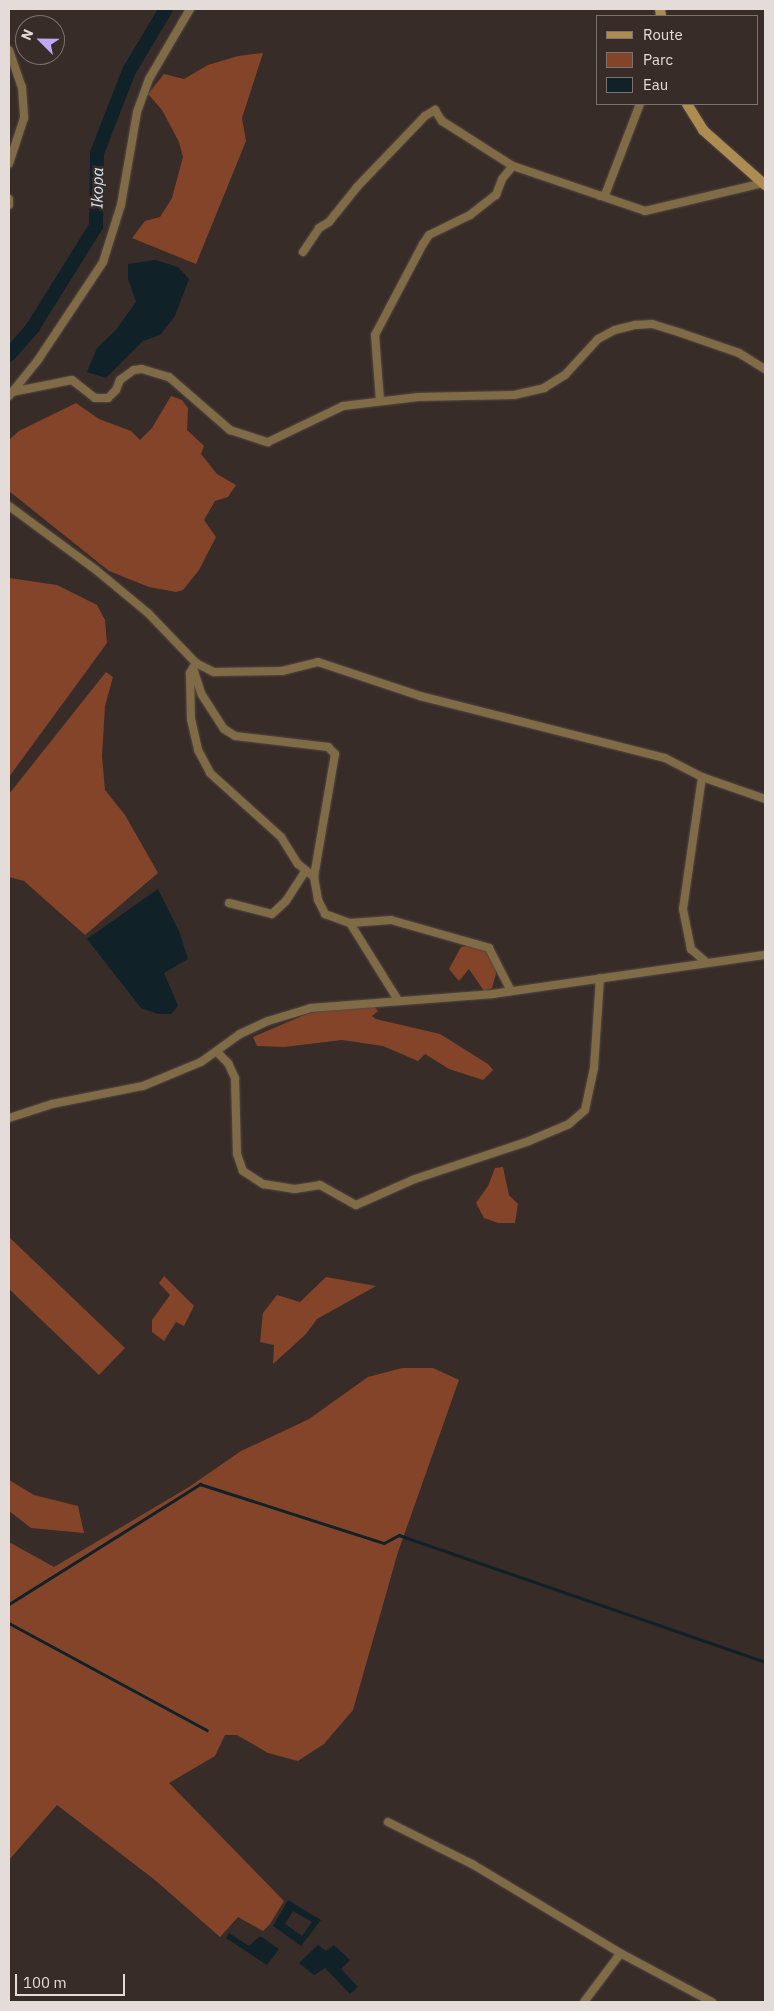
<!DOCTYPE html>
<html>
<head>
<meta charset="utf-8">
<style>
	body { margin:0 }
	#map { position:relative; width:774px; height:2011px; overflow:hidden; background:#382c28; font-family:"IBM Plex Sans",sans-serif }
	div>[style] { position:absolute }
	.green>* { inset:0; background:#844429 }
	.water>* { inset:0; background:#102127 }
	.stream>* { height:2.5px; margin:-1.25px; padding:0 1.25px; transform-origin:1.25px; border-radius:1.25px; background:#102127 }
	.river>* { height:14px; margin:-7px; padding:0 7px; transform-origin:7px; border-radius:7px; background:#102127 }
	.roads { filter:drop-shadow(0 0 1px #544844) drop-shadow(0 0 1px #544844) }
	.street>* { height:8px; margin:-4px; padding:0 4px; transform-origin:4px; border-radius:4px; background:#806b47 }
	.secondary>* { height:10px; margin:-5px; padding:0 5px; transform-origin:5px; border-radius:5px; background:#ad8c51 }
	span { translate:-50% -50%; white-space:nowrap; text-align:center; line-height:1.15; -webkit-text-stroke:5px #382c28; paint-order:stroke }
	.water-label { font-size:16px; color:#cfe9f5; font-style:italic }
	.frame { position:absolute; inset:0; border:10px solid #e4dcd9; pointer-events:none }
	.legend { position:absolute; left:596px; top:15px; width:162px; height:90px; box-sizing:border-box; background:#382c28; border:1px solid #7d726f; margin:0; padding:6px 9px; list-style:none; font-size:15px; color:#e4dcd9 }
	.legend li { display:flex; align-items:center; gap:10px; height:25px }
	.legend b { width:25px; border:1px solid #7d726f }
	.north { position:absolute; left:15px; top:15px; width:50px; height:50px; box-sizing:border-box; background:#382c28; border:1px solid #7d726f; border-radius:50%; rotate:293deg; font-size:14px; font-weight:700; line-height:20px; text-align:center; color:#e4dcd9 }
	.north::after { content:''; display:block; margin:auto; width:18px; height:22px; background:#c1a8f3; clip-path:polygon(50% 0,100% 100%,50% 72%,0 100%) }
	.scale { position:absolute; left:15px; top:1974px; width:110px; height:22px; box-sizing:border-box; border:2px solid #e4dcd9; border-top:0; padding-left:6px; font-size:15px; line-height:18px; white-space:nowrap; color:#e4dcd9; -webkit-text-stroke:4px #382c28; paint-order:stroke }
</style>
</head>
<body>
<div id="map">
	<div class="green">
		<div style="clip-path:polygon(263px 53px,242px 118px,246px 141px,196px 264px,132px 238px,145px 221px,160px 217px,172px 198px,183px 157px,179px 142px,162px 110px,148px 94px,164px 74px,184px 79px,208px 65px,238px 56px)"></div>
		<div style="clip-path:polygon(171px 396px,182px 400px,188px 408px,187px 430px,204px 446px,201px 454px,217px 474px,236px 485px,228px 497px,215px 501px,204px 520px,216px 537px,199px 570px,183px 590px,176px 592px,149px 587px,109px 571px,9px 491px,9px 440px,19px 431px,76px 403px,99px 419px,131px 431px,140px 440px,152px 428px)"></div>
		<div style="clip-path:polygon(9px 578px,57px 585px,97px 605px,105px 620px,107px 643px,9px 777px)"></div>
		<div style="clip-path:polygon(106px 672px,113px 677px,105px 706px,102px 756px,105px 790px,125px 815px,158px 873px,85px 935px,24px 881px,9px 877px,9px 794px)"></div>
		<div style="clip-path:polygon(472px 945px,488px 952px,497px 970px,492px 988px,484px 991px,469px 969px,459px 981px,449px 969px,461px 947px)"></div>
		<div style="clip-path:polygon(373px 1005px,378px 1011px,372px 1016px,376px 1019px,440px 1034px,488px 1064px,493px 1070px,483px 1080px,449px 1069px,425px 1054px,418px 1061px,383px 1046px,342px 1040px,284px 1047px,257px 1046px,253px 1037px,309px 1013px)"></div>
		<div style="clip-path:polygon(503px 1167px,509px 1195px,518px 1204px,515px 1223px,498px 1223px,484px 1218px,476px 1203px,488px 1186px,495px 1168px)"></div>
		<div style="clip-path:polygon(9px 1237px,125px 1348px,99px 1375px,9px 1289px)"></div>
		<div style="clip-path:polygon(164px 1276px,194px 1306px,184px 1326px,176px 1322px,164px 1341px,152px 1332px,152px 1320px,170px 1295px,159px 1283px)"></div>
		<div style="clip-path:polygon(326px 1277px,376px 1286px,317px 1319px,306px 1334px,273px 1364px,274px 1345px,260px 1342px,263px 1313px,277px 1295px,300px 1302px)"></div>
		<div style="clip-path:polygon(402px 1368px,433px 1368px,459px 1380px,398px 1552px,353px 1710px,324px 1744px,298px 1761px,268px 1753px,237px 1735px,225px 1735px,215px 1756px,169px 1783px,284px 1901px,270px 1924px,263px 1931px,238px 1917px,220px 1937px,155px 1880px,57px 1805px,9px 1860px,9px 1542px,54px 1567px,189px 1487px,241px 1451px,309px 1419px,368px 1377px)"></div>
		<div style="clip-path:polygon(9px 1480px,34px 1495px,78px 1506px,84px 1533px,31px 1528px,9px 1511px)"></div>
	</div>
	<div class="water">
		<div style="clip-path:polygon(155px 260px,178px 267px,189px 279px,175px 316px,160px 335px,143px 341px,106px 378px,87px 372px,97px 348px,116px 330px,136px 302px,128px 279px,128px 264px)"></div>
		<div style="clip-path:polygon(158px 889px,179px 931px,188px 959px,164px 973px,178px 1006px,171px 1014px,158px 1014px,141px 1008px,87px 939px)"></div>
		<div style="clip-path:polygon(evenodd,288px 1900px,321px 1920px,301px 1946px,273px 1926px,288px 1900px,293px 1911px,312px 1922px,302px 1936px,285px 1924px,293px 1911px)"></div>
		<div style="clip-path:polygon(229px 1933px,249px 1946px,260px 1936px,279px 1949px,267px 1965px,226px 1938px)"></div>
		<div style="clip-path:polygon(318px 1945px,326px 1951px,334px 1945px,350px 1960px,341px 1969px,358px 1987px,350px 1994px,325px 1968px,314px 1975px,299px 1963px)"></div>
	</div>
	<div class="stream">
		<div style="left:9px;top:1604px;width:226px;rotate:-32.1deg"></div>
		<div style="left:200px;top:1484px;width:193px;rotate:17.8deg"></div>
		<div style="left:384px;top:1543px;width:17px;rotate:-28deg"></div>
		<div style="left:399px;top:1535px;width:387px;rotate:19.1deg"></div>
		<div style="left:9px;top:1623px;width:225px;rotate:28.4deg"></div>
	</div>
	<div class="river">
		<div style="left:9px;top:355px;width:37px;rotate:-49deg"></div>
		<div style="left:33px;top:327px;width:119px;rotate:-58deg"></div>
		<div style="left:96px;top:226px;width:73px;rotate:-89.2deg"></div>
		<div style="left:97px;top:153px;width:88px;rotate:-68.7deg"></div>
		<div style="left:129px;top:71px;width:72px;rotate:-59.2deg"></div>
	</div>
	<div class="roads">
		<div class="street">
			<div style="left:9px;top:50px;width:39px;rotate:71deg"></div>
			<div style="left:22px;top:87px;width:31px;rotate:86deg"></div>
			<div style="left:24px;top:118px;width:48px;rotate:108.1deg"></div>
			<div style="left:600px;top:196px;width:5px;rotate:-11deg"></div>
			<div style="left:605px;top:195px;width:97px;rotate:-69deg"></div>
			<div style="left:9px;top:199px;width:6px;rotate:90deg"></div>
			<div style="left:303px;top:252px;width:29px;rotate:-56deg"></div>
			<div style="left:319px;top:228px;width:12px;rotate:-31deg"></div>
			<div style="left:329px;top:222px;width:45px;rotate:-51.3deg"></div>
			<div style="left:357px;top:187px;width:98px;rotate:-46.2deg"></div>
			<div style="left:425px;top:116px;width:12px;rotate:-31deg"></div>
			<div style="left:435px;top:110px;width:13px;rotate:58deg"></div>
			<div style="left:442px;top:121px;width:84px;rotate:32.4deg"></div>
			<div style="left:513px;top:166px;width:139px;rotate:18.8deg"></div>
			<div style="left:645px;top:211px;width:121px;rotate:-13.3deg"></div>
			<div style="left:12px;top:392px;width:61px;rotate:-11.3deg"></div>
			<div style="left:72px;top:380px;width:29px;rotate:38deg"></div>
			<div style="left:95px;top:398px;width:13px"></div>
			<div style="left:108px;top:398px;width:11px;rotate:-45deg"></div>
			<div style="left:116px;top:390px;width:11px;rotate:-68deg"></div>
			<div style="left:120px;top:380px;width:17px;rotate:-36deg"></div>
			<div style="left:134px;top:370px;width:8px;rotate:-7deg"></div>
			<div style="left:142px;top:369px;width:28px;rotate:17deg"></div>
			<div style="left:169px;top:377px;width:81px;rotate:41deg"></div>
			<div style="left:230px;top:430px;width:40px;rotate:18deg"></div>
			<div style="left:268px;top:442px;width:83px;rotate:-25.6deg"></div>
			<div style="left:343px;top:406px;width:76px;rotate:-6.8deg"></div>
			<div style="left:418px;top:397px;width:96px;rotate:-1.2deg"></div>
			<div style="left:514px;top:395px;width:31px;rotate:-13deg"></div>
			<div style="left:544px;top:388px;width:25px;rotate:-32deg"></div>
			<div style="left:565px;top:375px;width:49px;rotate:-47.5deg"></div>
			<div style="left:598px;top:339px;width:19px;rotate:-28deg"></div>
			<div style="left:615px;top:330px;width:21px;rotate:-14deg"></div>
			<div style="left:635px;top:325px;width:17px;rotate:-3deg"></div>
			<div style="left:652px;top:324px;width:30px;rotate:17deg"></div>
			<div style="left:681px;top:333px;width:61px;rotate:19deg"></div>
			<div style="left:739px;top:353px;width:31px;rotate:32deg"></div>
			<div style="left:9px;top:396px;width:46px;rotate:-51.1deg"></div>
			<div style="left:38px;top:360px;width:118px;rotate:-56.4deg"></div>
			<div style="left:103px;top:262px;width:60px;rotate:-72.5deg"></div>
			<div style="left:121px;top:205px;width:94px;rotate:-80.2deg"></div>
			<div style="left:137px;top:112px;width:35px;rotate:-70deg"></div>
			<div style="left:149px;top:79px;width:81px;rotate:-59.6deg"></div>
			<div style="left:380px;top:401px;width:66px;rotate:-94.3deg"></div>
			<div style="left:375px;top:335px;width:103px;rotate:-62.2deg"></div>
			<div style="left:423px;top:244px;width:11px;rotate:-56deg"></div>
			<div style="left:429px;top:235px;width:46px;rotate:-26deg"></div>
			<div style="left:470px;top:215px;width:33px;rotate:-38deg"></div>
			<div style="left:496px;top:195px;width:17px;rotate:-69deg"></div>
			<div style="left:502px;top:179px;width:17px;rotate:-50deg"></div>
			<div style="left:9px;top:506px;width:108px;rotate:36.3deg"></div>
			<div style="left:96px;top:570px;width:67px;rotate:39.6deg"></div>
			<div style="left:148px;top:613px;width:69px;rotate:46.2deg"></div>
			<div style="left:196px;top:663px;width:20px;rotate:27deg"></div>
			<div style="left:214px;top:672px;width:68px;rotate:-0.8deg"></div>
			<div style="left:282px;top:671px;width:37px;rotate:-14deg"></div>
			<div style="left:318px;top:662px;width:108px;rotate:18.4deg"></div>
			<div style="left:420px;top:696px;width:253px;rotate:14.2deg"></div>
			<div style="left:665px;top:758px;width:42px;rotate:27.2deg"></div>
			<div style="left:702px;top:777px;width:67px;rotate:19.2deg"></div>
			<div style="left:196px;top:663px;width:12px;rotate:121deg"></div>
			<div style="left:190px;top:673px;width:46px;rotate:88.8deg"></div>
			<div style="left:191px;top:719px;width:32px;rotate:77deg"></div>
			<div style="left:198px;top:750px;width:26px;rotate:62deg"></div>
			<div style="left:210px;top:773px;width:96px;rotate:42deg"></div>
			<div style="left:281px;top:837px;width:32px;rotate:58deg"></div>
			<div style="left:298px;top:864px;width:21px;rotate:39deg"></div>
			<div style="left:314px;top:877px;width:23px;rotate:80deg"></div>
			<div style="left:318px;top:900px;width:16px;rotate:63deg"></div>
			<div style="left:325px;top:914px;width:27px;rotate:20deg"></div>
			<div style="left:350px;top:923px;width:91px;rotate:58.1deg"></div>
			<div style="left:193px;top:668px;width:28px;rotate:72deg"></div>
			<div style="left:202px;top:695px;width:40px;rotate:57.1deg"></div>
			<div style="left:224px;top:729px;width:13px;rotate:32deg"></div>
			<div style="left:235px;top:736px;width:94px;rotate:6.7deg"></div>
			<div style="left:328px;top:747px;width:10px;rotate:45deg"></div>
			<div style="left:335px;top:754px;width:125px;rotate:99.7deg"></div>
			<div style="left:702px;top:777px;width:133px;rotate:98.2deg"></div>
			<div style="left:683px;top:909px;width:41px;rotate:78.7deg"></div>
			<div style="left:691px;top:949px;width:18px;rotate:41deg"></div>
			<div style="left:229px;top:903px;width:44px;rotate:14.3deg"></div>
			<div style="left:272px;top:914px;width:19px;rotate:-43deg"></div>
			<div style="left:286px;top:901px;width:35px;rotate:-57deg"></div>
			<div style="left:350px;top:923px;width:41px;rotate:-4.2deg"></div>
			<div style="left:391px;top:920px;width:102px;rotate:15.9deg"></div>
			<div style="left:489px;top:948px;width:48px;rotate:62.9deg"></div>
			<div style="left:217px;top:1052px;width:16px;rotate:45deg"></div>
			<div style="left:228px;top:1063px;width:17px;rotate:65deg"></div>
			<div style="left:235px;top:1078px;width:76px;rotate:88.5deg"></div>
			<div style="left:237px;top:1154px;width:18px;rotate:71deg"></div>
			<div style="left:243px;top:1171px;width:24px;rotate:33deg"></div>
			<div style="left:263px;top:1184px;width:32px;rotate:9deg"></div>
			<div style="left:295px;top:1189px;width:25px;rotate:-9deg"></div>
			<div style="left:320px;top:1185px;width:41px;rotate:29.1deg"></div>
			<div style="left:356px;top:1205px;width:64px;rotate:-23.8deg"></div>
			<div style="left:415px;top:1179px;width:120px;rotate:-18.4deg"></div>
			<div style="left:529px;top:1141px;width:43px;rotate:-23deg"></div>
			<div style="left:569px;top:1124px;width:21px;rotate:-41deg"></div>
			<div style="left:585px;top:1110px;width:43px;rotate:-77.9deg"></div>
			<div style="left:594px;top:1068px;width:90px;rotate:-86.2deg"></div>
			<div style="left:9px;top:1118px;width:45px;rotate:-18deg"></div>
			<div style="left:52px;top:1104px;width:93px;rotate:-11.2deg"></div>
			<div style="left:143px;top:1086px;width:63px;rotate:-22.5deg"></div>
			<div style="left:201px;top:1062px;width:48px;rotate:-35.7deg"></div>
			<div style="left:240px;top:1034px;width:31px;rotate:-25deg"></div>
			<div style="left:268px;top:1021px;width:45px;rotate:-16.8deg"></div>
			<div style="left:311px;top:1008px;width:183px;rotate:-4.4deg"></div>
			<div style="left:493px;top:994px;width:275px;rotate:-8.2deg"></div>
			<div style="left:388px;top:1822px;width:94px;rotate:26.6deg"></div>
			<div style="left:472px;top:1864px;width:175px;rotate:31deg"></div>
			<div style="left:622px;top:1954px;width:102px;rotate:28.1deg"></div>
			<div style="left:584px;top:2002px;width:60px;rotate:-53.1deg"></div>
		</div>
		<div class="secondary">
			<div style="left:660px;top:9px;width:7px;rotate:82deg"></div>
			<div style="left:687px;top:104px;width:31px;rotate:58deg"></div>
			<div style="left:703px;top:130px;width:83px;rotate:41.6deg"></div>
		</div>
	</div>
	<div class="water-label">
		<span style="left:97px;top:188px;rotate:-89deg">Ikopa</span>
	</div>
	<div class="frame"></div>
	<ul class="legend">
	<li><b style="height:6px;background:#ad8c51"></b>Route</li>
	<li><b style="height:14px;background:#844429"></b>Parc</li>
	<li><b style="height:14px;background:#102127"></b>Eau</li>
	</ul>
	<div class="north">N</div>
	<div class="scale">100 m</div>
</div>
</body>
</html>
